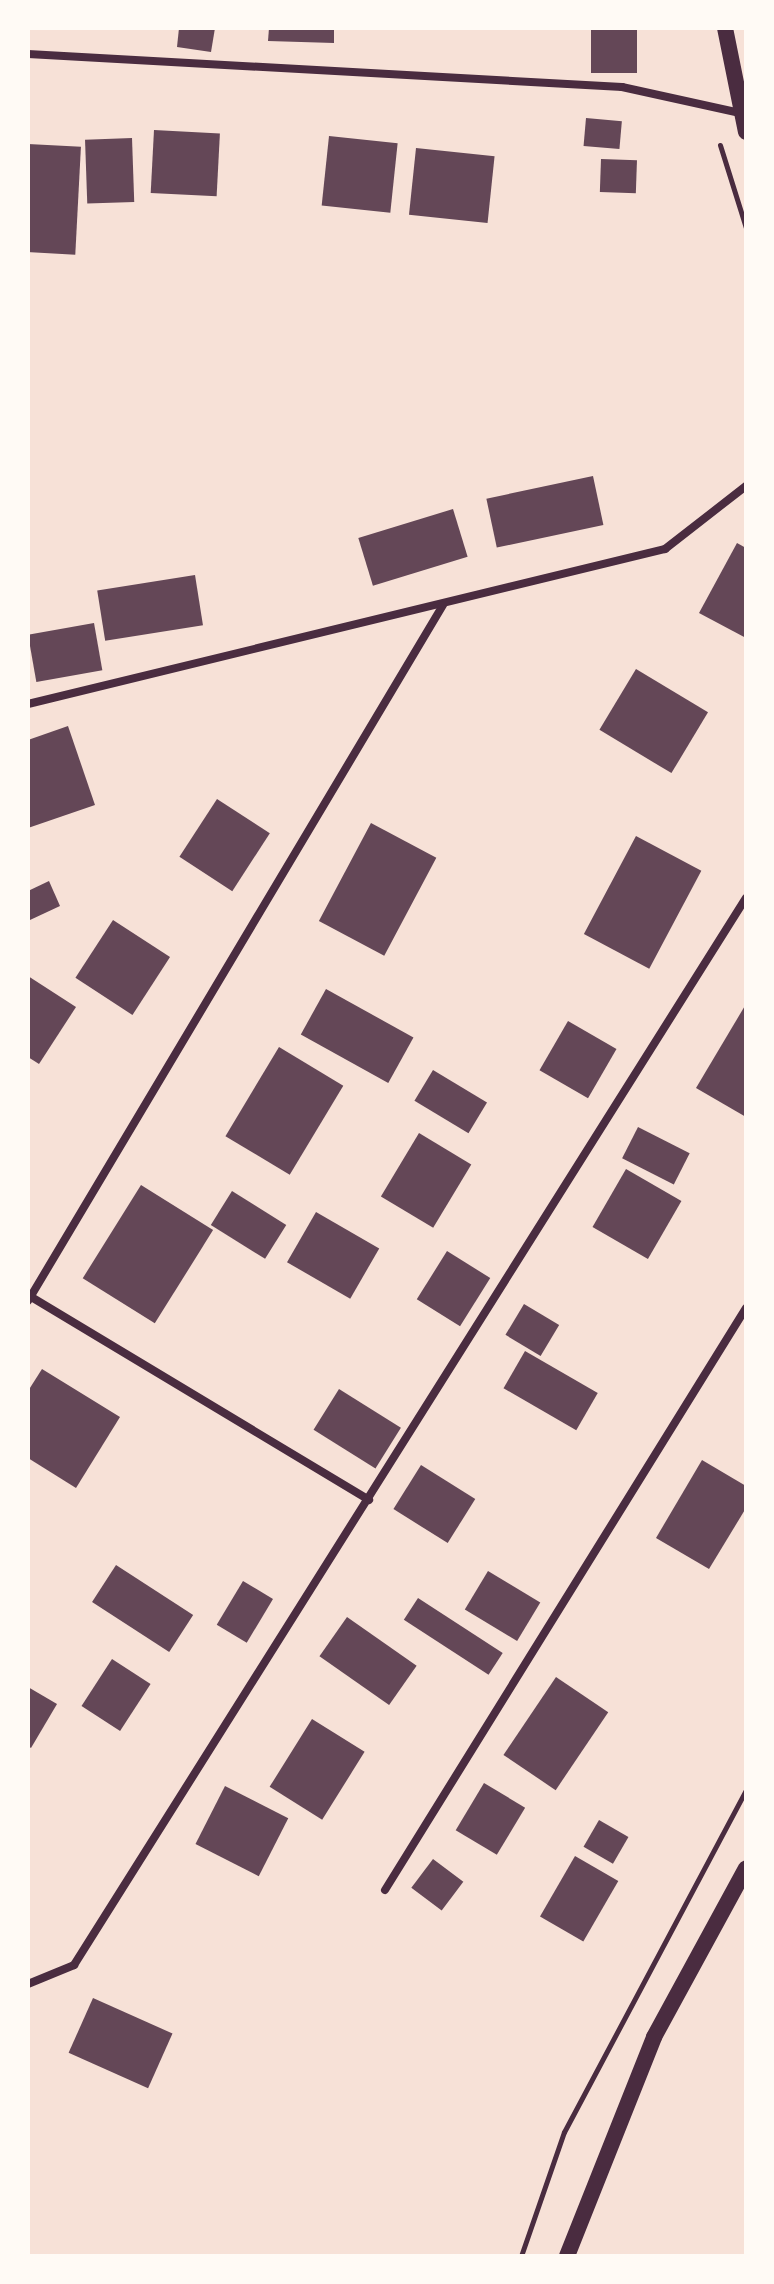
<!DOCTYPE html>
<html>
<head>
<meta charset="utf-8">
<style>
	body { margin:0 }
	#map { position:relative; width:774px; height:2284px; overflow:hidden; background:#f7e1d7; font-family:"Fira Sans Condensed",sans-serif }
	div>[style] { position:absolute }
	.building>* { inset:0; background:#644757; transform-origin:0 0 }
	.path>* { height:5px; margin:-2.5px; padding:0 2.5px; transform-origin:2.5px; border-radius:2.5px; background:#4a2c40 }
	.minor>* { height:8px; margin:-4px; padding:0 4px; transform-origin:4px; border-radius:4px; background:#4a2c40 }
	.secondary>* { height:16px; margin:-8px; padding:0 8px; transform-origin:8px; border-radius:8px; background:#4a2c40 }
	span { translate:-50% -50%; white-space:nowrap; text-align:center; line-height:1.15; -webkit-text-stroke:7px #fffaf5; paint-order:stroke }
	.frame { position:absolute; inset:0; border:30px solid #fffaf5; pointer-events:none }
</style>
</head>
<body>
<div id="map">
	<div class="building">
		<div style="clip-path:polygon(179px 28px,215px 28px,211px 52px,177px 47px)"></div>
		<div style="clip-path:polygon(269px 28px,334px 28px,334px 43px,268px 41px)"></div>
		<div style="left:591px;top:28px;width:46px;height:45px"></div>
		<div style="left:586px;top:118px;width:36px;height:28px;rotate:5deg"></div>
		<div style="left:154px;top:130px;width:66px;height:63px;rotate:3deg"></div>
		<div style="left:329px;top:136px;width:69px;height:70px;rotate:6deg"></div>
		<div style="left:132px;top:138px;width:64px;height:47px;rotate:88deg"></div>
		<div style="left:28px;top:144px;width:53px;height:108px;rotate:3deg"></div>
		<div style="left:416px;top:148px;width:79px;height:67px;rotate:6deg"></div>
		<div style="left:601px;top:159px;width:36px;height:33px;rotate:2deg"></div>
		<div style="left:593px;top:476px;width:50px;height:109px;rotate:78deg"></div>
		<div style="left:453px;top:509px;width:50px;height:99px;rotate:73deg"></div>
		<div style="clip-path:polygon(737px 543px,746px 548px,746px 638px,699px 613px)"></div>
		<div style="left:195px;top:575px;width:51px;height:99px;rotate:81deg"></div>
		<div style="left:94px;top:623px;width:48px;height:67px;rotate:80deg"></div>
		<div style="left:636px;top:669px;width:84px;height:71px;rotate:31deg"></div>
		<div style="clip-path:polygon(68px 726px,95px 805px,28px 828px,28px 740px)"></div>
		<div style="left:217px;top:799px;width:63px;height:69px;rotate:33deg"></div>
		<div style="left:371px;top:823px;width:74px;height:111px;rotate:28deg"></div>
		<div style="left:636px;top:836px;width:74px;height:111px;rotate:28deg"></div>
		<div style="clip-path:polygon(49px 881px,60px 906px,30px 920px,28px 891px)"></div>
		<div style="left:113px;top:920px;width:68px;height:69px;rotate:33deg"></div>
		<div style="clip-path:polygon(28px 976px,76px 1007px,39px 1064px,28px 1057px)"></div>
		<div style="left:326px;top:989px;width:100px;height:52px;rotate:29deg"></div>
		<div style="clip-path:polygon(746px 1004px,746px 1117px,696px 1088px)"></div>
		<div style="left:568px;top:1021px;width:56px;height:57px;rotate:30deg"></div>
		<div style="left:279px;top:1047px;width:75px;height:104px;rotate:31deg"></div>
		<div style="left:433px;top:1070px;width:63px;height:36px;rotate:31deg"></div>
		<div style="left:638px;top:1127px;width:58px;height:35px;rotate:27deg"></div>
		<div style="left:419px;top:1133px;width:61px;height:74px;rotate:31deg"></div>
		<div style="left:626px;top:1169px;width:64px;height:67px;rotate:30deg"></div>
		<div style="left:141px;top:1185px;width:85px;height:110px;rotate:32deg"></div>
		<div style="left:232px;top:1191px;width:64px;height:40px;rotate:32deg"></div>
		<div style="left:316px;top:1212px;width:73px;height:58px;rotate:30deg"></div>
		<div style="left:447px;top:1251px;width:51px;height:57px;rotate:32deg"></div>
		<div style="left:524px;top:1304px;width:41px;height:36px;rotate:31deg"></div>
		<div style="left:525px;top:1351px;width:84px;height:43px;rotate:30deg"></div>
		<div style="clip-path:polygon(42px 1369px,120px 1417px,76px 1488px,28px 1458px,28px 1391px)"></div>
		<div style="left:339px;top:1389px;width:73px;height:48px;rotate:32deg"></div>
		<div style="clip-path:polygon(702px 1460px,746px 1486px,746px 1508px,709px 1569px,656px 1538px)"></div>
		<div style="left:421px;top:1465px;width:64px;height:52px;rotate:32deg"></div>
		<div style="left:116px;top:1565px;width:92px;height:44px;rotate:33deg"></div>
		<div style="left:488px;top:1571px;width:61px;height:45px;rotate:31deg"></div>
		<div style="left:243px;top:1581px;width:35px;height:51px;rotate:31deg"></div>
		<div style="left:418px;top:1598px;width:101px;height:26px;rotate:33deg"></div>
		<div style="left:347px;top:1617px;width:85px;height:48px;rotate:35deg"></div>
		<div style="left:112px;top:1659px;width:46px;height:56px;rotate:33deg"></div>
		<div style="left:556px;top:1677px;width:63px;height:94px;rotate:34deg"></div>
		<div style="clip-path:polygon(28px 1687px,57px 1704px,31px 1748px,28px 1746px)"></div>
		<div style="left:312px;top:1719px;width:62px;height:80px;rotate:32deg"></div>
		<div style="left:484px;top:1783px;width:48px;height:55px;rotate:31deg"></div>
		<div style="left:225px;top:1786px;width:71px;height:65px;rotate:27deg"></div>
		<div style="left:599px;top:1820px;width:34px;height:31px;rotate:30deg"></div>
		<div style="left:575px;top:1856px;width:50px;height:70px;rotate:30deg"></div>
		<div style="left:433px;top:1859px;width:38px;height:36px;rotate:37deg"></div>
		<div style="left:93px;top:1998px;width:87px;height:60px;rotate:24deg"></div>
	</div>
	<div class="path">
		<div style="left:720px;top:145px;width:87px;rotate:72.6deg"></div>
		<div style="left:521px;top:2256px;width:131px;rotate:-70.9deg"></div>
		<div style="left:564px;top:2132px;width:387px;rotate:-62deg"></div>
	</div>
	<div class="minor">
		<div style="left:28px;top:54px;width:595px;rotate:3.18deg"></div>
		<div style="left:622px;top:87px;width:121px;rotate:12.4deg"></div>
		<div style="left:28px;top:704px;width:656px;rotate:-13.68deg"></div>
		<div style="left:665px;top:549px;width:103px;rotate:-37.9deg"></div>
		<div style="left:28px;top:1295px;width:398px;rotate:31deg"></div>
		<div style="left:28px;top:1301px;width:810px;rotate:-59.19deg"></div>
		<div style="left:385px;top:1890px;width:685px;rotate:-58.19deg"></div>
		<div style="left:28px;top:1984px;width:50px;rotate:-22.4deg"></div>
		<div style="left:74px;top:1965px;width:1261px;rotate:-57.8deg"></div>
	</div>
	<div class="secondary">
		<div style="left:725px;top:28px;width:106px;rotate:78.6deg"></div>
		<div style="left:567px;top:2256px;width:236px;rotate:-68.3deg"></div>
		<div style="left:654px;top:2037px;width:192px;rotate:-61.4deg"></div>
	</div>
	<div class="frame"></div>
</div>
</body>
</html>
